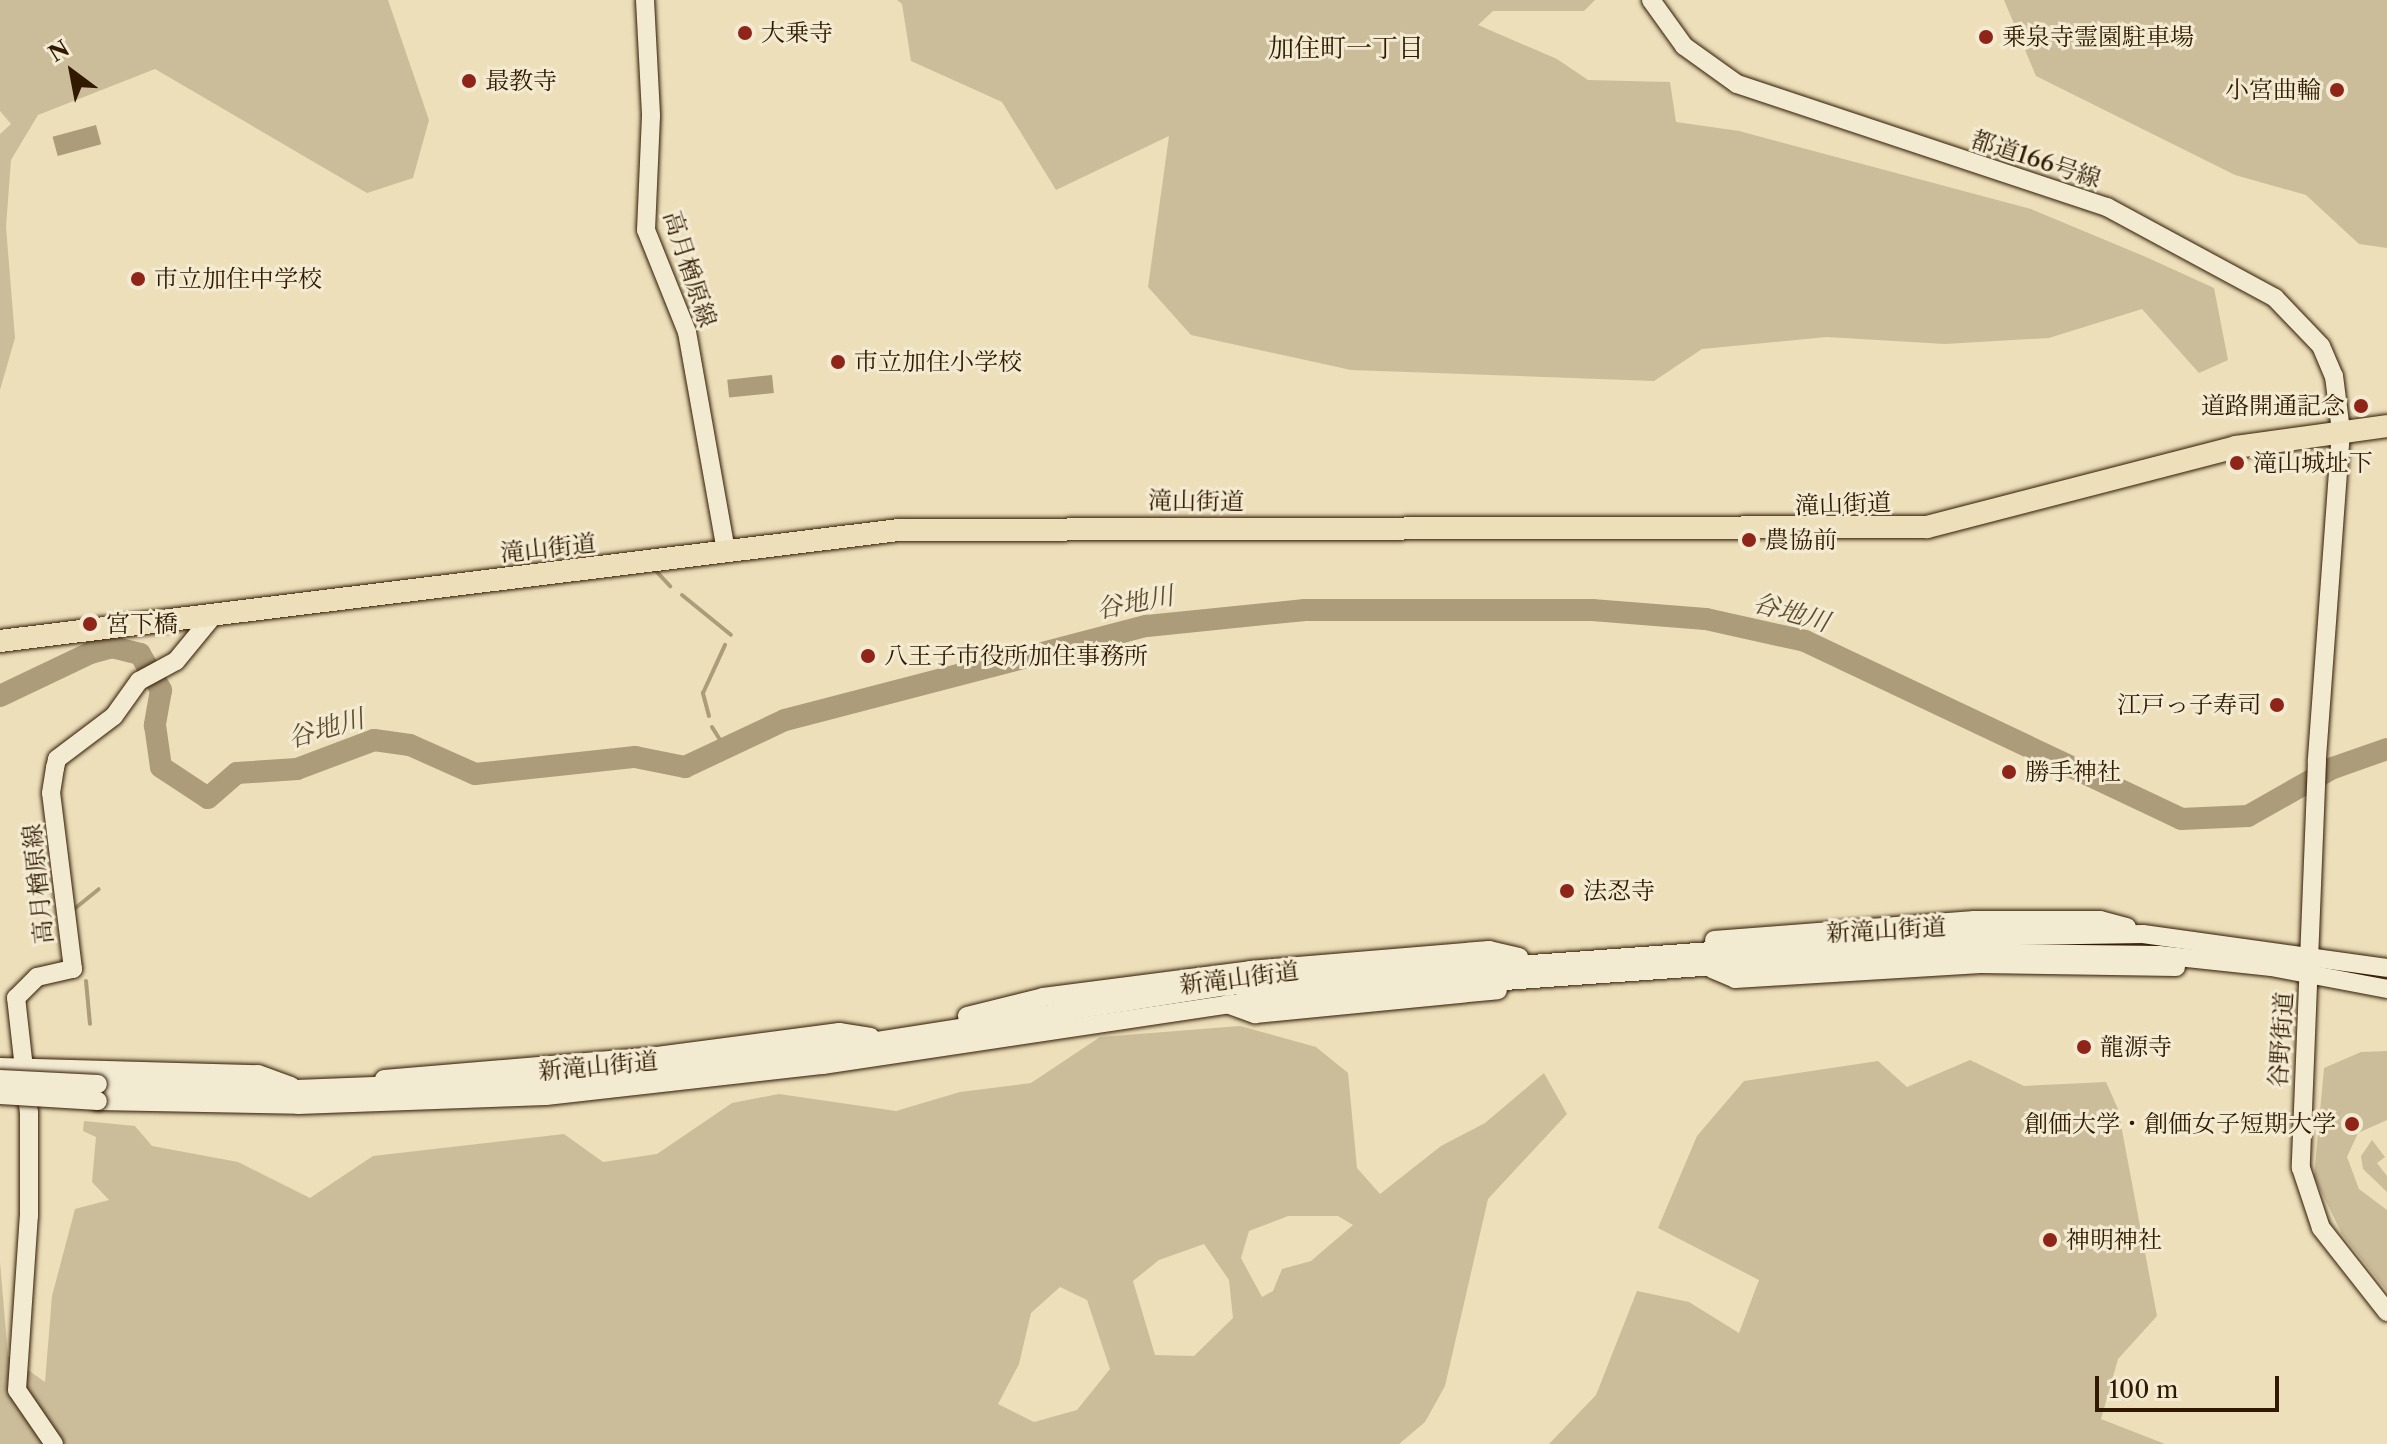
<!DOCTYPE html>
<html>
<head>
<meta charset="utf-8">
<style>
	body { margin:0 }
	#map { position:relative; width:2387px; height:1444px; overflow:hidden; background:#ecdfb9; font-family:"Libre Caslon Text","Noto Serif JP",serif }
	div>[style] { position:absolute }
	.green>* { inset:0; background:#ccbd9a }
	.water>* { inset:0; background:#ac9c7a; transform-origin:0 0 }
	.stream>* { height:4px; margin:-2px; padding:0 2px; transform-origin:2px; border-radius:2px; background:#ac9c7a }
	.river>* { height:22px; margin:-11px; padding:0 11px; transform-origin:11px; border-radius:11px; background:#ac9c7a }
	.roads { filter:drop-shadow(0 0 2px #301900) drop-shadow(0 0 2px #301900) }
	.secondary>* { height:18px; margin:-9px; padding:0 9px; transform-origin:9px; border-radius:9px; background:#f3ead2 }
	.highway>* { height:22px; margin:-11px; padding:0 11px; transform-origin:11px; border-radius:11px; background:#ecdfb9 }
	.bridges { filter:drop-shadow(0 0 2px #301900) drop-shadow(0 0 2px #301900) }
	.secondary-bridge>* { height:18px; margin:-9px; padding:0 9px; transform-origin:9px; border-radius:9px; background:#f3ead2 }
	.dots>* { width:22px; height:22px; translate:-50% -50%; box-sizing:border-box; border:4px solid #f3ead2; border-radius:50% }
	span { translate:-50% -50%; white-space:nowrap; text-align:center; line-height:1.15; -webkit-text-stroke:6px #f3ead2; paint-order:stroke }
	.poi-label { font-size:24px; color:#301900 }
	.left { translate:0 -50%; text-align:left }
	.right { translate:-100% -50%; text-align:right }
	.street-label { font-size:24px; color:#301900 }
	.neighbourhood-label { font-size:26px; color:#301900 }
	.water-label { font-size:26px; color:#624d31; font-style:italic }
	.north { position:absolute; left:32px; top:32px; width:80px; height:80px; -webkit-text-stroke:6px #f3ead2; paint-order:stroke; rotate:328deg; font-size:22px; font-weight:700; line-height:32px; text-align:center; color:#301900 }
	.north::after { content:''; display:block; margin:auto; width:28px; height:36px; background:#301900; clip-path:polygon(50% 0,100% 100%,50% 72%,0 100%) }
	.scale { position:absolute; left:2095px; top:1376px; width:184px; height:36px; box-sizing:border-box; border:4px solid #301900; border-top:0; padding-left:10px; font-size:24px; line-height:28px; white-space:nowrap; color:#301900; -webkit-text-stroke:6px #f3ead2; paint-order:stroke }
</style>
</head>
<body>
<div id="map">
	<div class="green">
		<div style="clip-path:polygon(0 0,388px 0,429px 120px,413px 178px,367px 193px,155px 69px,38px 115px,11px 160px,6px 227px,15px 338px,0 390px,0 134px,11px 124px,0 111px)"></div>
		<div style="clip-path:polygon(897px 0,1595px 0,1584px 11px,1493px 11px,1478px 25px,1557px 59px,1588px 80px,1670px 82px,1676px 122px,1739px 131px,2031px 209px,2146px 257px,2214px 288px,2228px 360px,2199px 373px,2142px 309px,2049px 338px,1945px 344px,1827px 337px,1702px 349px,1654px 381px,1351px 370px,1191px 335px,1148px 287px,1169px 136px,1056px 190px,1002px 102px,911px 61px,902px 4px)"></div>
		<div style="clip-path:polygon(2004px 0,2387px 0,2387px 248px,2359px 244px,2306px 195px,2235px 175px,2036px 76px)"></div>
		<div style="clip-path:polygon(evenodd,1240px 1026px,1316px 1047px,1348px 1073px,1357px 1168px,1380px 1194px,1441px 1146px,1485px 1123px,1544px 1073px,1567px 1114px,1488px 1199px,1445px 1386px,1425px 1422px,1399px 1444px,0 1444px,0 1262px,8px 1356px,45px 1382px,52px 1296px,75px 1209px,109px 1200px,92px 1182px,96px 1137px,83px 1131px,84px 1121px,135px 1126px,152px 1146px,238px 1162px,310px 1198px,373px 1156px,564px 1134px,603px 1162px,657px 1154px,732px 1103px,779px 1094px,896px 1111px,960px 1092px,1031px 1083px,1100px 1037px,1240px 1026px,1288px 1216px,1338px 1216px,1353px 1225px,1311px 1261px,1282px 1269px,1273px 1291px,1262px 1297px,1241px 1258px,1249px 1231px,1288px 1216px,1240px 1026px,1204px 1244px,1229px 1280px,1233px 1318px,1194px 1356px,1155px 1355px,1133px 1281px,1159px 1260px,1204px 1244px,1240px 1026px,1060px 1287px,1087px 1300px,1110px 1369px,1077px 1410px,1034px 1422px,998px 1404px,1019px 1364px,1031px 1313px,1060px 1287px)"></div>
		<div style="clip-path:polygon(2387px 1051px,2387px 1120px,2358px 1133px,2347px 1157px,2359px 1189px,2387px 1210px,2387px 1291px,2342px 1234px,2314px 1177px,2324px 1068px,2361px 1052px)"></div>
		<div style="clip-path:polygon(1970px 1060px,2024px 1086px,2106px 1082px,2118px 1109px,2157px 1316px,2118px 1359px,2101px 1419px,2165px 1444px,1549px 1444px,1596px 1395px,1637px 1291px,1689px 1302px,1739px 1333px,1759px 1280px,1658px 1228px,1697px 1136px,1744px 1081px,1878px 1061px,1907px 1087px)"></div>
		<div style="clip-path:polygon(2372px 1140px,2385px 1157px,2377px 1163px,2387px 1176px,2387px 1192px,2363px 1169px,2361px 1156px)"></div>
	</div>
	<div class="water">
		<div style="left:96px;top:125px;width:20px;height:45px;rotate:75deg"></div>
		<div style="left:772px;top:375px;width:18px;height:45px;rotate:84deg"></div>
	</div>
	<div class="stream">
		<div style="left:656px;top:571px;width:21px;rotate:47deg"></div>
		<div style="left:682px;top:595px;width:63px;rotate:39.2deg"></div>
		<div style="left:709px;top:716px;width:24px;rotate:-105deg"></div>
		<div style="left:703px;top:693px;width:53px;rotate:-65.4deg"></div>
		<div style="left:712px;top:727px;width:25px;rotate:58deg"></div>
		<div style="left:73px;top:910px;width:33px;rotate:-39deg"></div>
		<div style="left:86px;top:981px;width:43px;rotate:84.7deg"></div>
	</div>
	<div class="river">
		<div style="left:0;top:696px;width:100px;rotate:-25.5deg"></div>
		<div style="left:90px;top:653px;width:23px;rotate:-15deg"></div>
		<div style="left:112px;top:647px;width:29px;rotate:14deg"></div>
		<div style="left:140px;top:654px;width:42px;rotate:59.7deg"></div>
		<div style="left:161px;top:690px;width:36px;rotate:100deg"></div>
		<div style="left:155px;top:725px;width:42px;rotate:81.9deg"></div>
		<div style="left:161px;top:767px;width:56px;rotate:33.4deg"></div>
		<div style="left:208px;top:798px;width:38px;rotate:-41deg"></div>
		<div style="left:237px;top:773px;width:60px;rotate:-3.8deg"></div>
		<div style="left:297px;top:769px;width:82px;rotate:-20.6deg"></div>
		<div style="left:374px;top:740px;width:36px;rotate:8deg"></div>
		<div style="left:410px;top:745px;width:71px;rotate:24deg"></div>
		<div style="left:475px;top:774px;width:161px;rotate:-6.1deg"></div>
		<div style="left:635px;top:757px;width:51px;rotate:11.3deg"></div>
		<div style="left:685px;top:767px;width:110px;rotate:-25.2deg"></div>
		<div style="left:785px;top:720px;width:374px;rotate:-14.6deg"></div>
		<div style="left:1147px;top:626px;width:159px;rotate:-5.8deg"></div>
		<div style="left:1305px;top:610px;width:287px"></div>
		<div style="left:1592px;top:610px;width:114px;rotate:4.5deg"></div>
		<div style="left:1706px;top:619px;width:101px;rotate:12.5deg"></div>
		<div style="left:1805px;top:641px;width:416px;rotate:25.3deg"></div>
		<div style="left:2181px;top:819px;width:67px;rotate:-2.6deg"></div>
		<div style="left:2248px;top:816px;width:98px;rotate:-29.5deg"></div>
		<div style="left:2333px;top:768px;width:57px;rotate:-19.4deg"></div>
	</div>
	<div class="roads">
		<div class="secondary">
			<div style="left:645px;top:0;width:116px;rotate:87deg"></div>
			<div style="left:651px;top:116px;width:114px;rotate:92.5deg"></div>
			<div style="left:646px;top:230px;width:110px;rotate:68.1deg"></div>
			<div style="left:687px;top:332px;width:223px;rotate:79.9deg"></div>
			<div style="left:1651px;top:0;width:57px;rotate:54.3deg"></div>
			<div style="left:1684px;top:46px;width:65px;rotate:35.6deg"></div>
			<div style="left:1737px;top:84px;width:390px;rotate:18.4deg"></div>
			<div style="left:2107px;top:207px;width:191px;rotate:28.4deg"></div>
			<div style="left:2275px;top:298px;width:66px;rotate:46.2deg"></div>
			<div style="left:2321px;top:346px;width:33px;rotate:67deg"></div>
			<div style="left:2334px;top:376px;width:55px;rotate:82.7deg"></div>
			<div style="left:2341px;top:431px;width:331px;rotate:94.2deg"></div>
			<div style="left:2317px;top:761px;width:407px;rotate:92.3deg"></div>
			<div style="left:2301px;top:1168px;width:63px;rotate:71.6deg"></div>
			<div style="left:2321px;top:1228px;width:107px;rotate:51.8deg"></div>
			<div style="left:1714px;top:940px;width:261px;rotate:-4.4deg"></div>
			<div style="left:1974px;top:920px;width:126px"></div>
			<div style="left:2100px;top:920px;width:28px;rotate:15deg"></div>
			<div style="left:1712px;top:969px;width:25px;rotate:23deg"></div>
			<div style="left:1735px;top:979px;width:246px;rotate:-3.5deg"></div>
			<div style="left:1981px;top:964px;width:195px;rotate:0.9deg"></div>
			<div style="left:1227px;top:1004px;width:30px;rotate:20deg"></div>
			<div style="left:1255px;top:1014px;width:244px;rotate:-5.6deg"></div>
			<div style="left:967px;top:1016px;width:78px;rotate:-14deg"></div>
			<div style="left:1043px;top:997px;width:209px;rotate:-7.4deg"></div>
			<div style="left:1250px;top:970px;width:240px;rotate:-4.8deg"></div>
			<div style="left:1489px;top:950px;width:31px;rotate:13deg"></div>
			<div style="left:0;top:1067px;width:258px;rotate:1.6deg"></div>
			<div style="left:258px;top:1074px;width:35px;rotate:20deg"></div>
			<div style="left:384px;top:1079px;width:274px;rotate:-4.8deg"></div>
			<div style="left:657px;top:1056px;width:184px;rotate:-7.5deg"></div>
			<div style="left:839px;top:1032px;width:32px;rotate:9deg"></div>
			<div style="left:98px;top:1084px;width:198px;rotate:1.4deg"></div>
			<div style="left:296px;top:1089px;width:265px;rotate:-2.2deg"></div>
			<div style="left:561px;top:1079px;width:273px;rotate:-6.5deg"></div>
			<div style="left:832px;top:1048px;width:400px;rotate:-8.9deg"></div>
			<div style="left:1227px;top:986px;width:667px;rotate:-4.13deg"></div>
			<div style="left:1892px;top:938px;width:251px;rotate:-0.9deg"></div>
			<div style="left:2143px;top:934px;width:246px;rotate:7.9deg"></div>
			<div style="left:98px;top:1101px;width:200px;rotate:1.1deg"></div>
			<div style="left:298px;top:1105px;width:248px;rotate:-2.1deg"></div>
			<div style="left:546px;top:1096px;width:279px;rotate:-6.4deg"></div>
			<div style="left:823px;top:1065px;width:462px;rotate:-8.5deg"></div>
			<div style="left:1280px;top:997px;width:635px;rotate:-4.07deg"></div>
			<div style="left:1913px;top:952px;width:246px;rotate:0.7deg"></div>
			<div style="left:2159px;top:955px;width:113px;rotate:6.1deg"></div>
			<div style="left:2271px;top:967px;width:118px;rotate:10.7deg"></div>
			<div style="left:54px;top:1444px;width:65px;rotate:-124.4deg"></div>
			<div style="left:17px;top:1390px;width:174px;rotate:-86.1deg"></div>
			<div style="left:29px;top:1216px;width:103px;rotate:-90deg"></div>
			<div style="left:29px;top:1113px;width:116px;rotate:-96.4deg"></div>
			<div style="left:16px;top:998px;width:30px;rotate:-45deg"></div>
			<div style="left:37px;top:977px;width:37px;rotate:-13deg"></div>
			<div style="left:73px;top:969px;width:177px;rotate:-97.1deg"></div>
			<div style="left:51px;top:793px;width:25px;rotate:-81deg"></div>
			<div style="left:55px;top:768px;width:9px;rotate:-77deg"></div>
			<div style="left:57px;top:759px;width:71px;rotate:-37deg"></div>
			<div style="left:114px;top:716px;width:43px;rotate:-54.5deg"></div>
			<div style="left:139px;top:681px;width:42px;rotate:-28.4deg"></div>
			<div style="left:176px;top:661px;width:58px;rotate:-50.6deg"></div>
		</div>
		<div class="highway">
			<div style="left:0;top:641px;width:906px;rotate:-7.04deg"></div>
			<div style="left:899px;top:530px;width:1028px;rotate:-0.17deg"></div>
			<div style="left:1927px;top:527px;width:319px;rotate:-14.5deg"></div>
			<div style="left:2236px;top:447px;width:152px;rotate:-7.9deg"></div>
		</div>
	</div>
	<div class="bridges">
		<div class="secondary-bridge">
			<div style="left:0;top:1079px;width:98px;rotate:2.9deg"></div>
			<div style="left:0;top:1095px;width:98px;rotate:3.5deg"></div>
		</div>
	</div>
	<div class="dots">
		<div style="left:745px;top:33px;background:#8f2418"></div>
		<div style="left:1986px;top:37px;background:#8f2418"></div>
		<div style="left:469px;top:81px;background:#8f2418"></div>
		<div style="left:2337px;top:90px;background:#8f2418"></div>
		<div style="left:138px;top:279px;background:#8f2418"></div>
		<div style="left:838px;top:362px;background:#8f2418"></div>
		<div style="left:2361px;top:406px;background:#8f2418"></div>
		<div style="left:2237px;top:463px;background:#8f2418"></div>
		<div style="left:1749px;top:540px;background:#8f2418"></div>
		<div style="left:90px;top:624px;background:#8f2418"></div>
		<div style="left:868px;top:656px;background:#8f2418"></div>
		<div style="left:2277px;top:705px;background:#8f2418"></div>
		<div style="left:2009px;top:772px;background:#8f2418"></div>
		<div style="left:1567px;top:891px;background:#8f2418"></div>
		<div style="left:2084px;top:1047px;background:#8f2418"></div>
		<div style="left:2352px;top:1124px;background:#8f2418"></div>
		<div style="left:2050px;top:1240px;background:#8f2418"></div>
	</div>
	<div class="poi-label">
		<span class="left" style="left:761px;top:33px">大乗寺</span>
		<span class="left" style="left:2002px;top:37px">乗泉寺霊園駐車場</span>
		<span class="left" style="left:485px;top:81px">最教寺</span>
		<span class="right" style="left:2321px;top:90px">小宮曲輪</span>
		<span class="left" style="left:154px;top:279px">市立加住中学校</span>
		<span class="left" style="left:854px;top:362px">市立加住小学校</span>
		<span class="right" style="left:2345px;top:406px">道路開通記念</span>
		<span class="left" style="left:2253px;top:463px">滝山城址下</span>
		<span class="left" style="left:1765px;top:540px">農協前</span>
		<span class="left" style="left:106px;top:624px">宮下橋</span>
		<span class="left" style="left:884px;top:656px">八王子市役所加住事務所</span>
		<span class="right" style="left:2261px;top:705px">江戸っ子寿司</span>
		<span class="left" style="left:2025px;top:772px">勝手神社</span>
		<span class="left" style="left:1583px;top:891px">法忍寺</span>
		<span class="left" style="left:2100px;top:1047px">龍源寺</span>
		<span class="right" style="left:2336px;top:1124px">創価大学・創価女子短期大学</span>
		<span class="left" style="left:2066px;top:1240px">神明神社</span>
	</div>
	<div class="street-label">
		<span style="left:2036px;top:159px;rotate:18deg">都道166号線</span>
		<span style="left:690px;top:269px;rotate:72deg">高月楢原線</span>
		<span style="left:1196px;top:501px;rotate:1deg">滝山街道</span>
		<span style="left:1843px;top:504px;rotate:-2deg">滝山街道</span>
		<span style="left:548px;top:548px;rotate:-6deg">滝山街道</span>
		<span style="left:38px;top:884px;rotate:-96deg">高月楢原線</span>
		<span style="left:1886px;top:930px;rotate:-3deg">新滝山街道</span>
		<span style="left:1239px;top:978px;rotate:-7deg">新滝山街道</span>
		<span style="left:2281px;top:1040px;rotate:-86deg">谷野街道</span>
		<span style="left:598px;top:1066px;rotate:-5deg">新滝山街道</span>
	</div>
	<div class="neighbourhood-label">
		<span style="left:1346px;top:49px">加住町一丁目</span>
	</div>
	<div class="water-label">
		<span style="left:1135px;top:603px;rotate:-11deg">谷地川</span>
		<span style="left:1791px;top:613px;rotate:16deg">谷地川</span>
		<span style="left:326px;top:729px;rotate:-16deg">谷地川</span>
	</div>
	<div class="north">N</div>
	<div class="scale">100 m</div>
</div>
</body>
</html>
